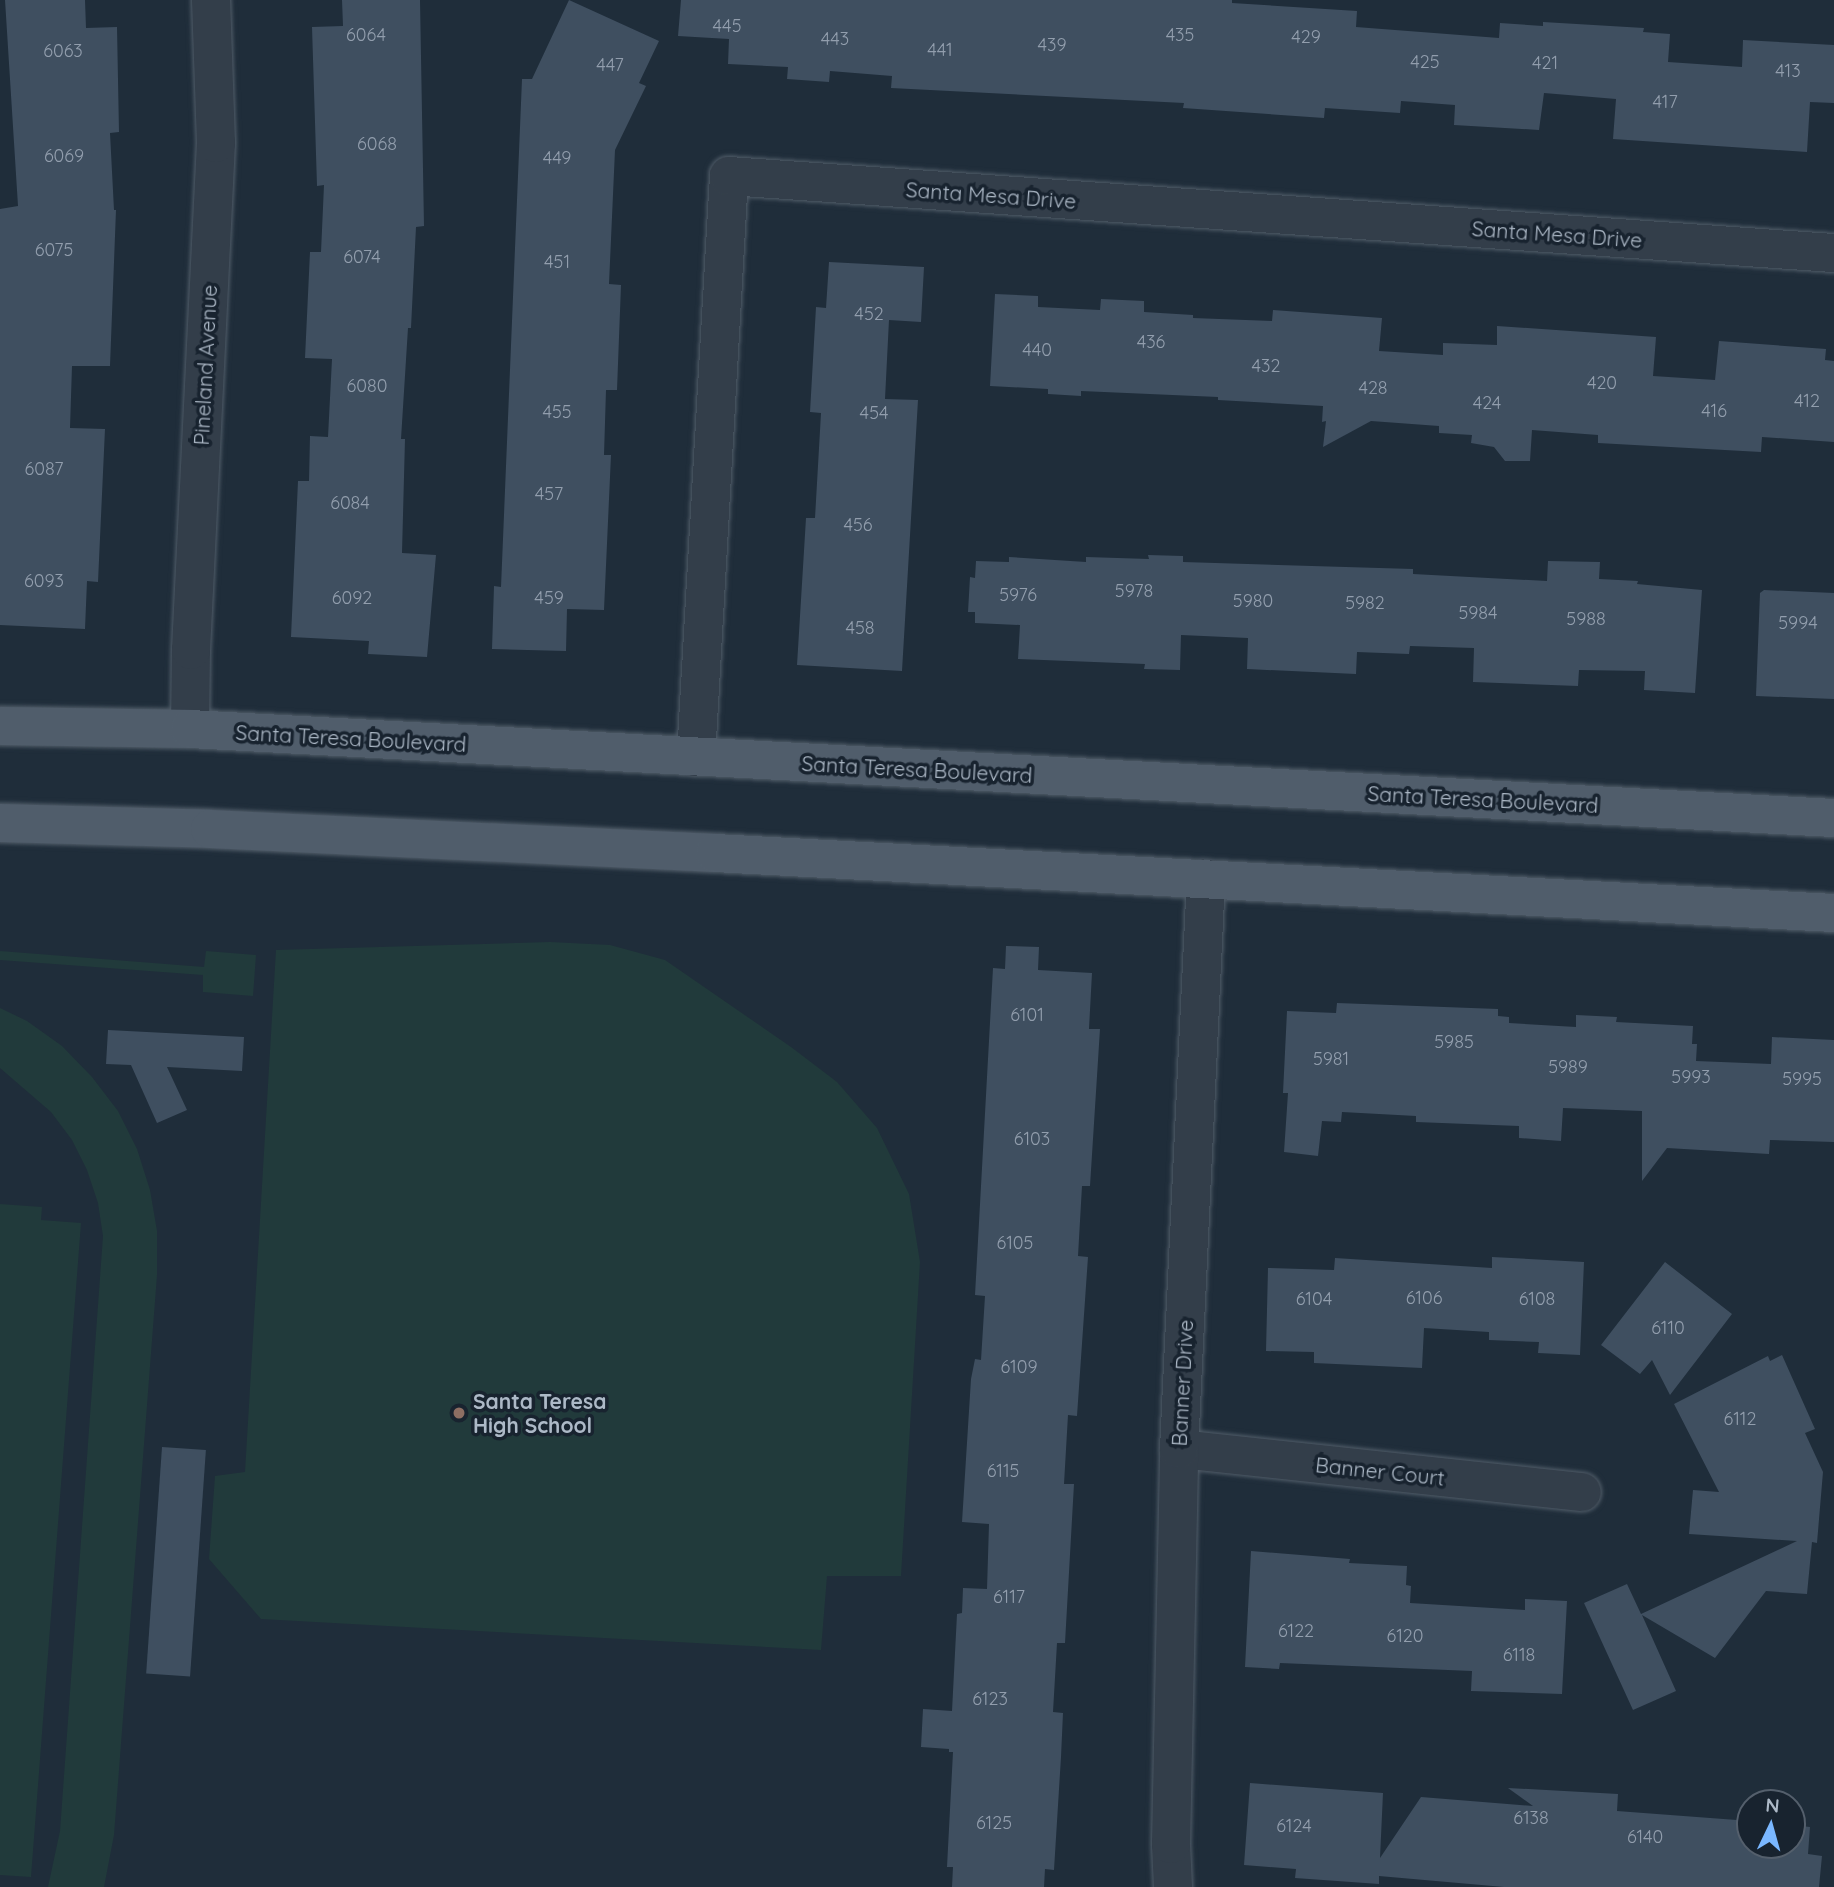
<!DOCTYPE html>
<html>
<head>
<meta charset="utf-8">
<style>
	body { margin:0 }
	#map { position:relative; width:1834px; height:1887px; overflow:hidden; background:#1f2d3a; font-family:Quicksand,sans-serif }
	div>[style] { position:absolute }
	.green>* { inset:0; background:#213a3b }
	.building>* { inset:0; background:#3f4f60; transform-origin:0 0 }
	.roads { filter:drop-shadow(0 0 2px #505c68) drop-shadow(0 0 2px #505c68) }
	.minor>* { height:38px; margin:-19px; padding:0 19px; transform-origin:19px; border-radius:19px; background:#333e4a }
	.major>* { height:38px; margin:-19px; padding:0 19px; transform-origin:19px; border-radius:19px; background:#505d6b }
	.dots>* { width:19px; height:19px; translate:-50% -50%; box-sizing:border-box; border:4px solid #18232f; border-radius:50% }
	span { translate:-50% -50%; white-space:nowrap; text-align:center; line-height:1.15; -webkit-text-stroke:7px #18232f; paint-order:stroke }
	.number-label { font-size:18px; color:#929ead }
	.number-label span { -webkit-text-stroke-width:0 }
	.street-label { font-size:21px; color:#adb9c7 }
	.poi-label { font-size:21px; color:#adb9c7; font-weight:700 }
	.left { translate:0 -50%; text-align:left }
	.north { position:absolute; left:1736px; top:1789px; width:70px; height:70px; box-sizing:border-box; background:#18232f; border:2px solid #545f6c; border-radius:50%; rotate:5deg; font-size:19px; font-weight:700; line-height:28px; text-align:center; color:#adb9c7 }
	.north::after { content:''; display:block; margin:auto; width:24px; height:32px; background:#7ab7ff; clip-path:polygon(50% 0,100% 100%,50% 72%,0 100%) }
</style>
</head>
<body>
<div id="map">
	<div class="green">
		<div style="clip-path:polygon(550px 942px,610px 945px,665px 960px,791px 1047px,837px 1082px,877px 1128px,909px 1194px,920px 1262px,901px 1576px,827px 1576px,821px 1650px,261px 1619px,209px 1559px,215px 1476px,245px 1472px,276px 950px)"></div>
		<div style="clip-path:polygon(0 951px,204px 967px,206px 951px,256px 955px,253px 996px,203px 992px,203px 975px,0 960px)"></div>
		<div style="clip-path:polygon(0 1008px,27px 1021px,62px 1046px,92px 1077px,118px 1111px,137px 1149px,150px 1190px,157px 1231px,157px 1275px,114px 1835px,104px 1887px,48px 1887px,60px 1831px,103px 1236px,98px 1203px,87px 1170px,72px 1140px,51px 1112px,0 1068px)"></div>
		<div style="clip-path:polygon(0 1204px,42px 1207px,41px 1220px,81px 1223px,31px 1877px,0 1875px)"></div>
	</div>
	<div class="building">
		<div style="clip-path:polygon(5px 0,85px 0,86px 28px,117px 27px,119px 132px,110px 133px,114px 210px,116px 210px,110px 366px,72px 366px,70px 428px,105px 429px,98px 582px,87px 581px,85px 629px,0 625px,0 209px,18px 206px)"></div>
		<div style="clip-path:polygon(342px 0,420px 0,424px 226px,416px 227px,411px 328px,408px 328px,401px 439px,405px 439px,402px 553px,436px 555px,427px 657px,368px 654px,369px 641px,291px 637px,298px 481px,309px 481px,310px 436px,328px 437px,332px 359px,305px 358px,310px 252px,321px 252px,324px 185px,317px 186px,312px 27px,343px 26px)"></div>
		<div style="clip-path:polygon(569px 0,659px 41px,639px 83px,646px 86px,615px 150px,609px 284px,621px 285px,617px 390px,606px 390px,604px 455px,611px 455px,604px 610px,567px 609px,566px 651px,492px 649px,494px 586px,501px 587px,522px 79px,532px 79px)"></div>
		<div style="clip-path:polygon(681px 0,1232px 0,1232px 3px,1357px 11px,1356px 27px,1499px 38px,1500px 23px,1543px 26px,1543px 22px,1644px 28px,1643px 32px,1670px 34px,1668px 62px,1742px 67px,1743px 40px,1834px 45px,1834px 103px,1810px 102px,1807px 152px,1613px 139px,1616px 99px,1544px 93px,1539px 130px,1454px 125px,1455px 105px,1401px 101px,1400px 113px,1325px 108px,1324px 118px,1183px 108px,1184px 103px,891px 88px,892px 76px,830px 71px,829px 82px,787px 79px,788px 67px,728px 64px,729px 39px,678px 36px)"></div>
		<div style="clip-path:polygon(829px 262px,924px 267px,921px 322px,889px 320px,885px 399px,918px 400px,902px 671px,797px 665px,806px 518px,815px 518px,821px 413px,810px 412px,816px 307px,826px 308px)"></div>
		<div style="clip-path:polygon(995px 294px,1038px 296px,1038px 307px,1100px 310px,1101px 299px,1144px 301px,1144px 312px,1193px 315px,1193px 318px,1272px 321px,1273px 310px,1382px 318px,1379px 351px,1443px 355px,1443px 343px,1497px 345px,1497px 326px,1656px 337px,1653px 376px,1715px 380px,1719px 341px,1826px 349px,1825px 360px,1834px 361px,1834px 442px,1762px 437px,1761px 452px,1598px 443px,1598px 435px,1532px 430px,1530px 461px,1505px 461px,1494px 447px,1471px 443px,1472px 435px,1439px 433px,1439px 426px,1371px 421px,1323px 447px,1326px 421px,1322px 422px,1323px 406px,1218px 400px,1218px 397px,1081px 391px,1081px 396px,1048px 394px,1048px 389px,990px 386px)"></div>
		<div style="clip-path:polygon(1148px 555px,1183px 556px,1183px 562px,1413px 569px,1413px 574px,1547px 581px,1548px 561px,1600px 562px,1599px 579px,1638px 581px,1637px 584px,1702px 590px,1695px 693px,1644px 690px,1645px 671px,1579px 670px,1578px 686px,1473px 682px,1474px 648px,1410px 646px,1409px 654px,1357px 652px,1356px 674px,1247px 669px,1248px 638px,1181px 635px,1180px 670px,1144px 669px,1145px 664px,1018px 659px,1020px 625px,975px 623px,975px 612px,968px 612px,970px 577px,975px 578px,976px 561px,1009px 562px,1009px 557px,1086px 562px,1086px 557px,1149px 559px)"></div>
		<div style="clip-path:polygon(1764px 590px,1834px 593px,1834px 699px,1756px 696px,1760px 593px)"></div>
		<div style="clip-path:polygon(1006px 946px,1039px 947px,1038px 970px,1092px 973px,1089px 1029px,1100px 1029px,1090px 1186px,1082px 1186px,1078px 1256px,1088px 1257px,1077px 1416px,1068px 1415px,1064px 1484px,1074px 1484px,1065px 1643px,1057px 1643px,1053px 1712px,1063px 1713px,1061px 1757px,1054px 1870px,1045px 1869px,1044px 1887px,952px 1887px,953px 1867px,947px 1867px,953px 1752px,949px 1752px,949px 1749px,921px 1747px,923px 1709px,952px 1711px,957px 1614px,962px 1613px,963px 1588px,987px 1589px,989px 1524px,962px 1522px,971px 1379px,975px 1359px,981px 1360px,985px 1296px,975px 1295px,993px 968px,1005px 969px)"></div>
		<div style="clip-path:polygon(1337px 1003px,1498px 1009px,1498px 1016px,1509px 1017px,1509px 1023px,1576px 1027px,1576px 1015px,1617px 1017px,1616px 1022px,1693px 1026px,1692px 1044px,1697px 1044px,1696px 1061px,1771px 1064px,1772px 1037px,1834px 1040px,1834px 1142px,1770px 1140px,1769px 1154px,1667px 1148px,1642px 1181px,1642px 1111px,1563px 1108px,1561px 1141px,1519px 1138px,1519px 1126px,1416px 1122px,1416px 1116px,1342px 1112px,1341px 1122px,1322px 1121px,1318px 1156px,1284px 1152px,1288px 1093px,1283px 1093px,1287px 1011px,1336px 1013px)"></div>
		<div style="clip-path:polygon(108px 1030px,244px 1037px,242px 1071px,167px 1067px,187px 1110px,157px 1123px,131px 1065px,106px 1064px)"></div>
		<div style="clip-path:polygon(1492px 1257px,1584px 1262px,1580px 1355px,1538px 1353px,1539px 1342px,1489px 1340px,1489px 1332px,1424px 1328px,1422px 1368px,1314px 1363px,1314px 1352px,1266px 1351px,1268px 1268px,1334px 1270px,1335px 1258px,1492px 1268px)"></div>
		<div style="clip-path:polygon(1665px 1262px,1732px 1314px,1670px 1395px,1652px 1360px,1640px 1374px,1601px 1345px)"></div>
		<div style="clip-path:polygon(1782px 1355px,1815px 1429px,1805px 1433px,1823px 1472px,1817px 1543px,1812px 1542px,1807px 1594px,1766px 1591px,1715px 1658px,1642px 1615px,1676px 1691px,1633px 1710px,1584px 1603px,1627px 1584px,1641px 1614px,1797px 1541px,1689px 1534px,1693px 1490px,1719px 1492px,1674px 1404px,1768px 1356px,1770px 1361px)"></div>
		<div style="left:162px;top:1447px;width:44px;height:227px;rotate:4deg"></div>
		<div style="clip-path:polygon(1251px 1551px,1350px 1559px,1349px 1563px,1407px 1566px,1406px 1585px,1411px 1586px,1410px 1603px,1525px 1610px,1525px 1599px,1567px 1601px,1562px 1694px,1471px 1691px,1472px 1671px,1280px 1663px,1279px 1669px,1245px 1667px)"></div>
		<div style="clip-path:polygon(1250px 1783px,1383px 1793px,1380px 1858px,1421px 1797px,1533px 1806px,1508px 1788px,1618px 1794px,1617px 1811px,1750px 1821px,1750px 1845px,1792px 1845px,1792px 1825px,1810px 1827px,1808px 1854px,1822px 1856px,1819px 1887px,1504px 1887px,1379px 1876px,1379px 1884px,1295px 1878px,1296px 1869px,1244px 1865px)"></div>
	</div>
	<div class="roads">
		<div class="minor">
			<div style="left:190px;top:729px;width:79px;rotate:-89.3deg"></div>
			<div style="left:191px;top:650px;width:508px;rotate:-87.18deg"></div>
			<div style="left:216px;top:143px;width:143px;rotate:-92deg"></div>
			<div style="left:696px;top:757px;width:582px;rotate:-86.75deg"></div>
			<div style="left:729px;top:176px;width:1108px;rotate:3.99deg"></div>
			<div style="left:1179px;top:1449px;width:405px;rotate:6.1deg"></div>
			<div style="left:1173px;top:1887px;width:43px;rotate:-92.7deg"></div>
			<div style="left:1171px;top:1844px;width:395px;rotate:-88.8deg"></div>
			<div style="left:1179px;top:1449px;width:571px;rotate:-87.29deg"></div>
		</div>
		<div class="major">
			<div style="left:0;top:726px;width:190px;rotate:0.9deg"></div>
			<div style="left:190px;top:729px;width:1646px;rotate:3.1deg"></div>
			<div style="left:0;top:823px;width:210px;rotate:1.6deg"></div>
			<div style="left:210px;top:829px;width:506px;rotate:2.72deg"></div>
			<div style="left:715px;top:853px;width:1121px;rotate:3.07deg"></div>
		</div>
	</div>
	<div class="dots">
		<div style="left:459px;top:1413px;background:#8d6e63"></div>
	</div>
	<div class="number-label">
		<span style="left:727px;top:26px">445</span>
		<span style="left:366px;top:35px">6064</span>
		<span style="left:1180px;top:35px">435</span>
		<span style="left:1306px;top:37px">429</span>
		<span style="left:835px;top:39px">443</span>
		<span style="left:1052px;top:45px">439</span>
		<span style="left:940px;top:50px">441</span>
		<span style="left:63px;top:51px">6063</span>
		<span style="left:1425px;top:62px">425</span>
		<span style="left:1545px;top:63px">421</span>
		<span style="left:610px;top:65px">447</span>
		<span style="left:1788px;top:71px">413</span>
		<span style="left:1665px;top:102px">417</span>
		<span style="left:377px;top:144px">6068</span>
		<span style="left:64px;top:156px">6069</span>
		<span style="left:557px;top:158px">449</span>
		<span style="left:54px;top:250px">6075</span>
		<span style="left:362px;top:257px">6074</span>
		<span style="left:557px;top:262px">451</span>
		<span style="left:869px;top:314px">452</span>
		<span style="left:1151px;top:342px">436</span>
		<span style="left:1037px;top:350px">440</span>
		<span style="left:1266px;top:366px">432</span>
		<span style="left:1602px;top:383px">420</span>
		<span style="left:367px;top:386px">6080</span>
		<span style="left:1373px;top:388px">428</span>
		<span style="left:1807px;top:401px">412</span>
		<span style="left:1487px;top:403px">424</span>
		<span style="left:1714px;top:411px">416</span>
		<span style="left:557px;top:412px">455</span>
		<span style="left:874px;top:413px">454</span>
		<span style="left:44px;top:469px">6087</span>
		<span style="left:549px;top:494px">457</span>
		<span style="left:350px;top:503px">6084</span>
		<span style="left:858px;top:525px">456</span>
		<span style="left:44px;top:581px">6093</span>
		<span style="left:1134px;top:591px">5978</span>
		<span style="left:1018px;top:595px">5976</span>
		<span style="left:352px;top:598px">6092</span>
		<span style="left:549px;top:598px">459</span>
		<span style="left:1253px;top:601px">5980</span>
		<span style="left:1365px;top:603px">5982</span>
		<span style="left:1478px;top:613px">5984</span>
		<span style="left:1586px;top:619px">5988</span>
		<span style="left:1798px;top:623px">5994</span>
		<span style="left:860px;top:628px">458</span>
		<span style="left:1027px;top:1015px">6101</span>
		<span style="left:1454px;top:1042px">5985</span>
		<span style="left:1331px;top:1059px">5981</span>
		<span style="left:1568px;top:1067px">5989</span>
		<span style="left:1691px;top:1077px">5993</span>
		<span style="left:1802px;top:1079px">5995</span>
		<span style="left:1032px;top:1139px">6103</span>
		<span style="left:1015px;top:1243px">6105</span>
		<span style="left:1424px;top:1298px">6106</span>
		<span style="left:1314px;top:1299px">6104</span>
		<span style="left:1537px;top:1299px">6108</span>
		<span style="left:1668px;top:1328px">6110</span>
		<span style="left:1019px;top:1367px">6109</span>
		<span style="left:1740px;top:1419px">6112</span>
		<span style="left:1003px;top:1471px">6115</span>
		<span style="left:1009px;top:1597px">6117</span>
		<span style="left:1296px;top:1631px">6122</span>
		<span style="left:1405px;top:1636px">6120</span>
		<span style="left:1519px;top:1655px">6118</span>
		<span style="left:990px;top:1699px">6123</span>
		<span style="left:1531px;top:1818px">6138</span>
		<span style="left:994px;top:1823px">6125</span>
		<span style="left:1294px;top:1826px">6124</span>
		<span style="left:1645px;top:1837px">6140</span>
	</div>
	<div class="street-label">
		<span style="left:991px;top:195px;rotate:4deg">Santa Mesa Drive</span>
		<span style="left:1557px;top:234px;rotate:4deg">Santa Mesa Drive</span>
		<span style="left:205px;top:365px;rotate:-87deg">Pineland Avenue</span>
		<span style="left:351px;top:738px;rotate:3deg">Santa Teresa Boulevard</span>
		<span style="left:917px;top:769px;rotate:3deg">Santa Teresa Boulevard</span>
		<span style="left:1483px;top:799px;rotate:3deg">Santa Teresa Boulevard</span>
		<span style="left:1182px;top:1383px;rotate:-87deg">Banner Drive</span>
		<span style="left:1380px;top:1471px;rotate:6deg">Banner Court</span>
	</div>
	<div class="poi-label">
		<span class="left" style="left:473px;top:1413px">Santa Teresa<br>High School</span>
	</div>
	<div class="north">N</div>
</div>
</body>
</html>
